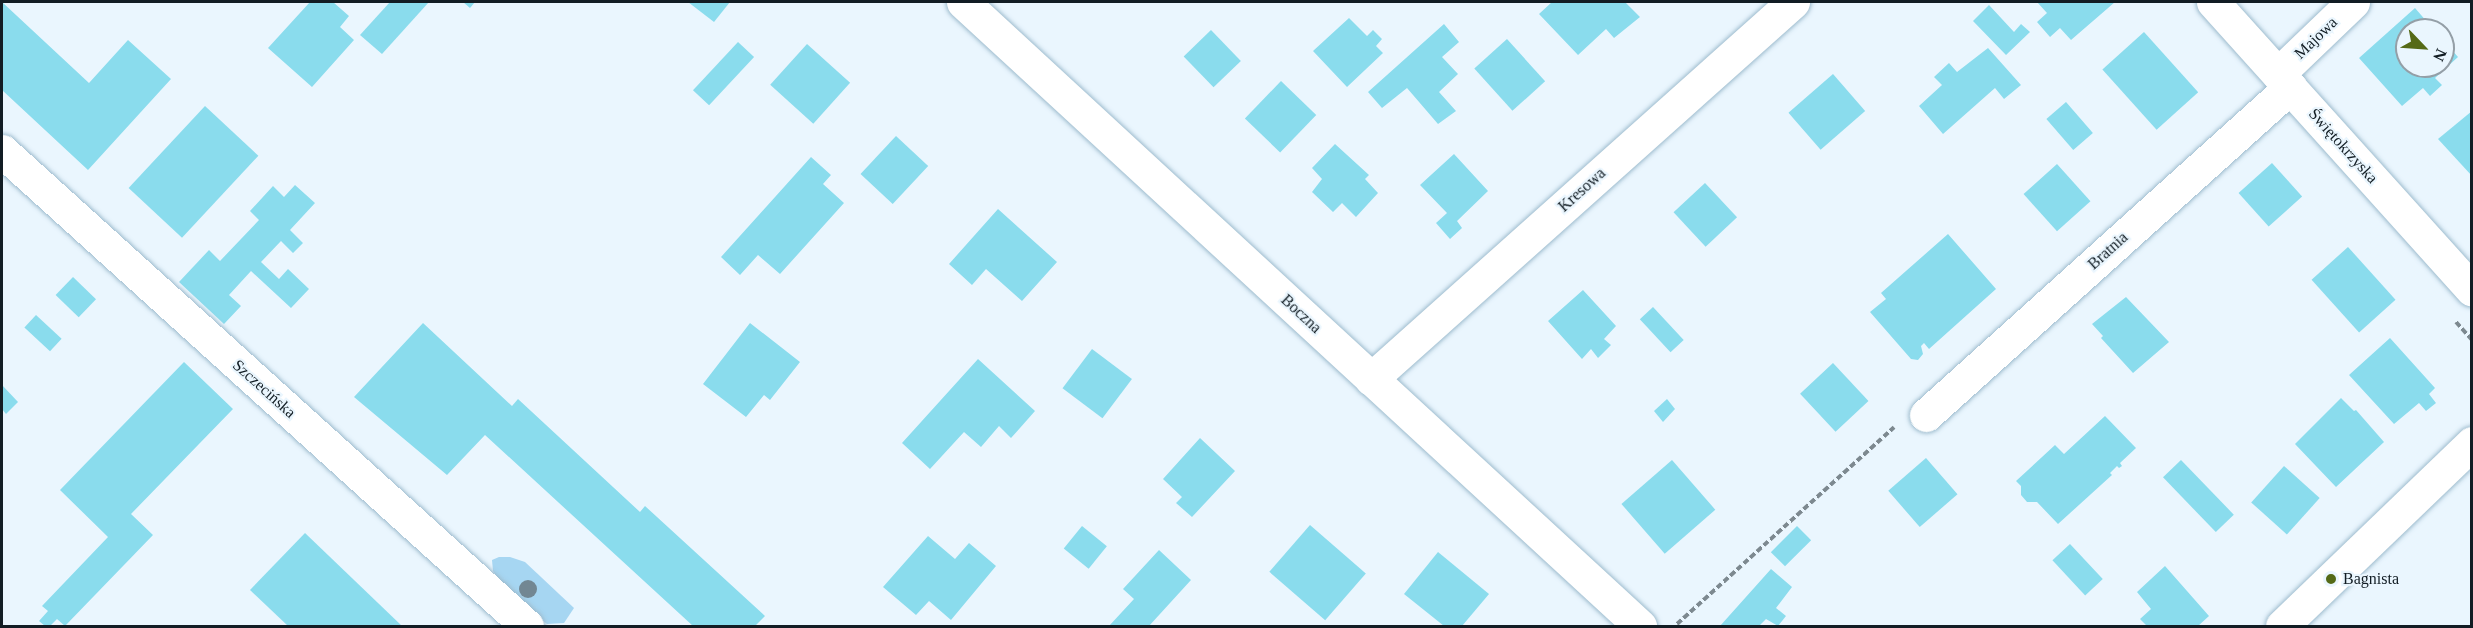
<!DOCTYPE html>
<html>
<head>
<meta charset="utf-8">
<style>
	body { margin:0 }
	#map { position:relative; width:2473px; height:628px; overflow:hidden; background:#eaf6fe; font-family:Georgia,serif }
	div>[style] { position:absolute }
	.green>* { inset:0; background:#a6d6f2 }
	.building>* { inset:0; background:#8adced; transform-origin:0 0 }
	.path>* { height:4px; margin-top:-2px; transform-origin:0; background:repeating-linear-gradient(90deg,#7d8990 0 6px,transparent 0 9px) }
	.roads { filter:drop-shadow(0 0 2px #9ebcce) drop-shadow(0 0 2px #9ebcce) }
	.minor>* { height:33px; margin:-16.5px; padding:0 16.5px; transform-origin:16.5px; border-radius:16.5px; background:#fff }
	.trees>* { width:18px; height:18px; margin:-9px; border-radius:50%; background:#728793 }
	.dots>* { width:16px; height:16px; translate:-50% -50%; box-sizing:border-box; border:3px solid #eaf6fe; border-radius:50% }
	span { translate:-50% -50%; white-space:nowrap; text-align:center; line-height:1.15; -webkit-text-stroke:4.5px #eaf6fe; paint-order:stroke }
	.street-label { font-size:16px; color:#121d24 }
	.poi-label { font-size:16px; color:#121d24 }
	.left { translate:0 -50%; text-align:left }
	.frame { position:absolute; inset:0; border:3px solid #121d24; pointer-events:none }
	.north { position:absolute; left:2395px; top:18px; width:60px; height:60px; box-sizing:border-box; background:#eaf6fe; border:2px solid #949fa7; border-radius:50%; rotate:115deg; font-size:16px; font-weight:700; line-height:24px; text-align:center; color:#121d24 }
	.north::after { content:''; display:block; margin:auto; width:21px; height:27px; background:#556a17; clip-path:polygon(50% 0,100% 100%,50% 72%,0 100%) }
</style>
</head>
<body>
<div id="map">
	<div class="green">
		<div style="clip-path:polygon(499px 557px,510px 557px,525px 562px,574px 608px,564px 623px,547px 624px,507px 594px,493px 571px,492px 560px)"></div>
	</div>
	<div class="building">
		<div style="clip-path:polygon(2px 2px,89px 83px,128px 40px,171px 79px,88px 170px,2px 90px)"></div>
		<div style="clip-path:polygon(310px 2px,333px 2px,349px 16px,340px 27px,354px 40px,312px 87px,268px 48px)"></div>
		<div style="clip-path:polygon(390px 2px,429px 2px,382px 54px,360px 35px)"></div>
		<div style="clip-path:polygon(463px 2px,475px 2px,470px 8px)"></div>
		<div style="clip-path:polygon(688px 2px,730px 2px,714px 22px)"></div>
		<div style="clip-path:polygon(1552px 2px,1625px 2px,1640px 17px,1614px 38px,1606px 29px,1578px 55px,1539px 14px)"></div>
		<div style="clip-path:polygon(2037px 2px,2115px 2px,2071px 40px,2060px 28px,2050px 37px,2037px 22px,2047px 13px)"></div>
		<div style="clip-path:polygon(1989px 5px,2014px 32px,2021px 24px,2030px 32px,2006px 55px,1973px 21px)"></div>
		<div style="clip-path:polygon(2415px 8px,2434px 30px,2407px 30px,2407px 66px,2443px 66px,2443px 40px,2458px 57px,2435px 78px,2442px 85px,2430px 96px,2423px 88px,2402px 106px,2359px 58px)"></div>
		<div style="clip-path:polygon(1349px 18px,1367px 36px,1373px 30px,1382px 39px,1376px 46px,1383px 53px,1347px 87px,1313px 51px)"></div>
		<div style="clip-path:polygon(1444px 24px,1459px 42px,1442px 57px,1458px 74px,1439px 92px,1456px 111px,1438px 124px,1407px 88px,1382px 108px,1368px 92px)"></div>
		<div style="left:1211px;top:30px;width:43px;height:38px;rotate:46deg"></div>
		<div style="left:2144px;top:32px;width:81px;height:56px;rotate:48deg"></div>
		<div style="left:1507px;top:39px;width:57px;height:44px;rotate:48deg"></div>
		<div style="left:738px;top:42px;width:22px;height:66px;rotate:43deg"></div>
		<div style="left:807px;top:44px;width:58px;height:55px;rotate:42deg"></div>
		<div style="clip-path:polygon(1988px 48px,2021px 85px,2004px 99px,1995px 88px,1943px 134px,1919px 106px,1942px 85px,1934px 77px,1949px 63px,1957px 72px)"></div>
		<div style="left:1833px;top:74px;width:49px;height:59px;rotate:49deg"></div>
		<div style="left:1281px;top:81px;width:49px;height:52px;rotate:44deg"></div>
		<div style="left:2066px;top:102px;width:41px;height:26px;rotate:49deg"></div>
		<div style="left:205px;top:106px;width:73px;height:112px;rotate:43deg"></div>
		<div style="clip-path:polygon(2472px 111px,2472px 176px,2438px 139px)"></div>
		<div style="left:896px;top:136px;width:44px;height:52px;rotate:43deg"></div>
		<div style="clip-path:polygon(1335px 144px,1369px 175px,1365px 179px,1378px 193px,1356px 217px,1342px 203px,1333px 212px,1312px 192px,1322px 179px,1312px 168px)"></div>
		<div style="clip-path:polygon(1454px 154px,1488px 191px,1457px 221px,1462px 228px,1450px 239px,1436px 223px,1447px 213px,1420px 185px)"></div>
		<div style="clip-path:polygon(811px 157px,831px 175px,823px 184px,844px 203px,780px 274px,758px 255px,740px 275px,721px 257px)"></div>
		<div style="left:2272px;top:163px;width:45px;height:45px;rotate:48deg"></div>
		<div style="left:2057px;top:164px;width:50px;height:45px;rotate:48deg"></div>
		<div style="left:1705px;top:183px;width:47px;height:43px;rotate:47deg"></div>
		<div style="clip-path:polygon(295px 185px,315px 203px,290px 230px,303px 243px,293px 253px,281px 241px,261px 262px,279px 279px,288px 269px,309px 289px,291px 308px,251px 271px,229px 295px,241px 306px,224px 324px,179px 282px,209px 250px,220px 261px,259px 220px,250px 211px,273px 186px,284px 197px)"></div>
		<div style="clip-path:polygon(998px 209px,1057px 262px,1022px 301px,986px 269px,972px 285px,949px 264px)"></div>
		<div style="clip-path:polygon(1948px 234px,1996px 289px,1929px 349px,1924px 343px,1921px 346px,1923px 354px,1918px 360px,1911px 359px,1870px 312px,1886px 299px,1881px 293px)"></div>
		<div style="left:2348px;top:247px;width:71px;height:49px;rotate:48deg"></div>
		<div style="left:73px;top:277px;width:32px;height:25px;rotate:44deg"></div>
		<div style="clip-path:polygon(1583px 290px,1616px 326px,1604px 339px,1611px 345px,1598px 358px,1591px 349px,1582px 359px,1548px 321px)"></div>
		<div style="clip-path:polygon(2126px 297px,2169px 342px,2133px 373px,2101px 338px,2103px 336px,2092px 324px)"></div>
		<div style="left:1653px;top:307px;width:45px;height:18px;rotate:47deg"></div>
		<div style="left:36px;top:315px;width:35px;height:17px;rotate:43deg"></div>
		<div style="clip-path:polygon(423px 323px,512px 406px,518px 399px,640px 512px,645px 506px,765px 616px,755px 626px,693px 626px,485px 435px,447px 475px,354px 397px)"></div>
		<div style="clip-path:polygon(750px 323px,800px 362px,770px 400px,764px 395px,746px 417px,703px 384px)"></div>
		<div style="clip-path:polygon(2390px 338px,2435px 388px,2429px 394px,2436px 403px,2426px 411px,2419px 403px,2394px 424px,2349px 375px)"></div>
		<div style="left:1092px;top:349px;width:50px;height:49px;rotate:37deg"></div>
		<div style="clip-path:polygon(978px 359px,1035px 411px,1011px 438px,999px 426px,981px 447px,964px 432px,930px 469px,902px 443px)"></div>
		<div style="clip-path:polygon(184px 362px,233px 409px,131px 514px,153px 535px,65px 626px,57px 619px,50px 626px,45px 626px,39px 621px,48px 611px,42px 606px,108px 537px,60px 490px)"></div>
		<div style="left:1833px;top:363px;width:52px;height:45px;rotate:47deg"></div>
		<div style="clip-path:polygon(2px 385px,18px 402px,6px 414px,2px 409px)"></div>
		<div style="clip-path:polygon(2341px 398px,2354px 411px,2356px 410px,2384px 442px,2336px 487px,2295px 444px)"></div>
		<div style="clip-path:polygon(1667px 399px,1675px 409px,1663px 422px,1654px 411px)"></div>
		<div style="clip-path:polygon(2105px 416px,2136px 448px,2120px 463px,2122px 466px,2119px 468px,2117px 466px,2110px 473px,2112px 475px,2058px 524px,2037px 502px,2027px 502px,2021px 495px,2021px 486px,2016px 481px,2055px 445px,2064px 454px)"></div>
		<div style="clip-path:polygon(1200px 438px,1235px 471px,1192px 517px,1176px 503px,1182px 497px,1163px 479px)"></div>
		<div style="left:1926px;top:458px;width:48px;height:50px;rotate:49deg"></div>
		<div style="left:1672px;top:460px;width:66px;height:67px;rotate:49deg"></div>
		<div style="left:2181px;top:460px;width:76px;height:25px;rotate:46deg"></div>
		<div style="left:2284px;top:466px;width:48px;height:49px;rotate:42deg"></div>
		<div style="left:1310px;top:525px;width:74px;height:62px;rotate:41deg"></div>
		<div style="left:1082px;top:526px;width:32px;height:29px;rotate:39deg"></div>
		<div style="left:1797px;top:526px;width:20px;height:37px;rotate:45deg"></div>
		<div style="clip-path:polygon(305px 533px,402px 626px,288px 626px,250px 590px)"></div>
		<div style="clip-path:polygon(928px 536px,955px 559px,969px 543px,996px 566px,951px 620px,929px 601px,916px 615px,883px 587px)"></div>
		<div style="left:2070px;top:544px;width:48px;height:24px;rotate:47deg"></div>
		<div style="clip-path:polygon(1159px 550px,1191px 580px,1149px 626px,1109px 626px,1134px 599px,1123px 589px)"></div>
		<div style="clip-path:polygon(1438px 552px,1489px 594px,1462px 626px,1444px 626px,1404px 594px)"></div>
		<div style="clip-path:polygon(2165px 566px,2209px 616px,2198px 626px,2147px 626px,2140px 619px,2151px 609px,2137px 592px)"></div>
		<div style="clip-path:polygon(1771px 569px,1792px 587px,1776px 608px,1786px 616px,1778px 626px,1766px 619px,1759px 626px,1720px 626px)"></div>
	</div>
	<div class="path">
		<div style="left:2456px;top:322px;width:24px;rotate:48deg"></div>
		<div style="left:1677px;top:624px;width:293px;rotate:-42.2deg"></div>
	</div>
	<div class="roads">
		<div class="minor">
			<div style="left:963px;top:2px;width:921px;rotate:42.67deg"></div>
			<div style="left:2213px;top:2px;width:387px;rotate:48deg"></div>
			<div style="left:2278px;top:74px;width:104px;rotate:-43.8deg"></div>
			<div style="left:2px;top:151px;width:708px;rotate:42.14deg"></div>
			<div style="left:1371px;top:379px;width:566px;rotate:-41.78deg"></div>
			<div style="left:1926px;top:415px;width:490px;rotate:-42deg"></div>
			<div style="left:2282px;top:626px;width:264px;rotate:-43.9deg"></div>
		</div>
	</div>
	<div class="trees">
		<div style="left:528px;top:589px"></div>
	</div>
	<div class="dots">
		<div style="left:2331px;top:579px;background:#556a17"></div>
	</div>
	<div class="street-label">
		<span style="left:2316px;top:38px;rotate:-44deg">Majowa</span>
		<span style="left:2343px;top:146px;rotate:48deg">Świętokrzyska</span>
		<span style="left:1582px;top:190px;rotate:-42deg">Kresowa</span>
		<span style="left:2108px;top:251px;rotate:-42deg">Bratnia</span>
		<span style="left:1301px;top:314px;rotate:43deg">Boczna</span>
		<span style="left:264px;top:389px;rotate:42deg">Szczecińska</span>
	</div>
	<div class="poi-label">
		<span class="left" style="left:2343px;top:579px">Bagnista</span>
	</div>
	<div class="frame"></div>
	<div class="north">N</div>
</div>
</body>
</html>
